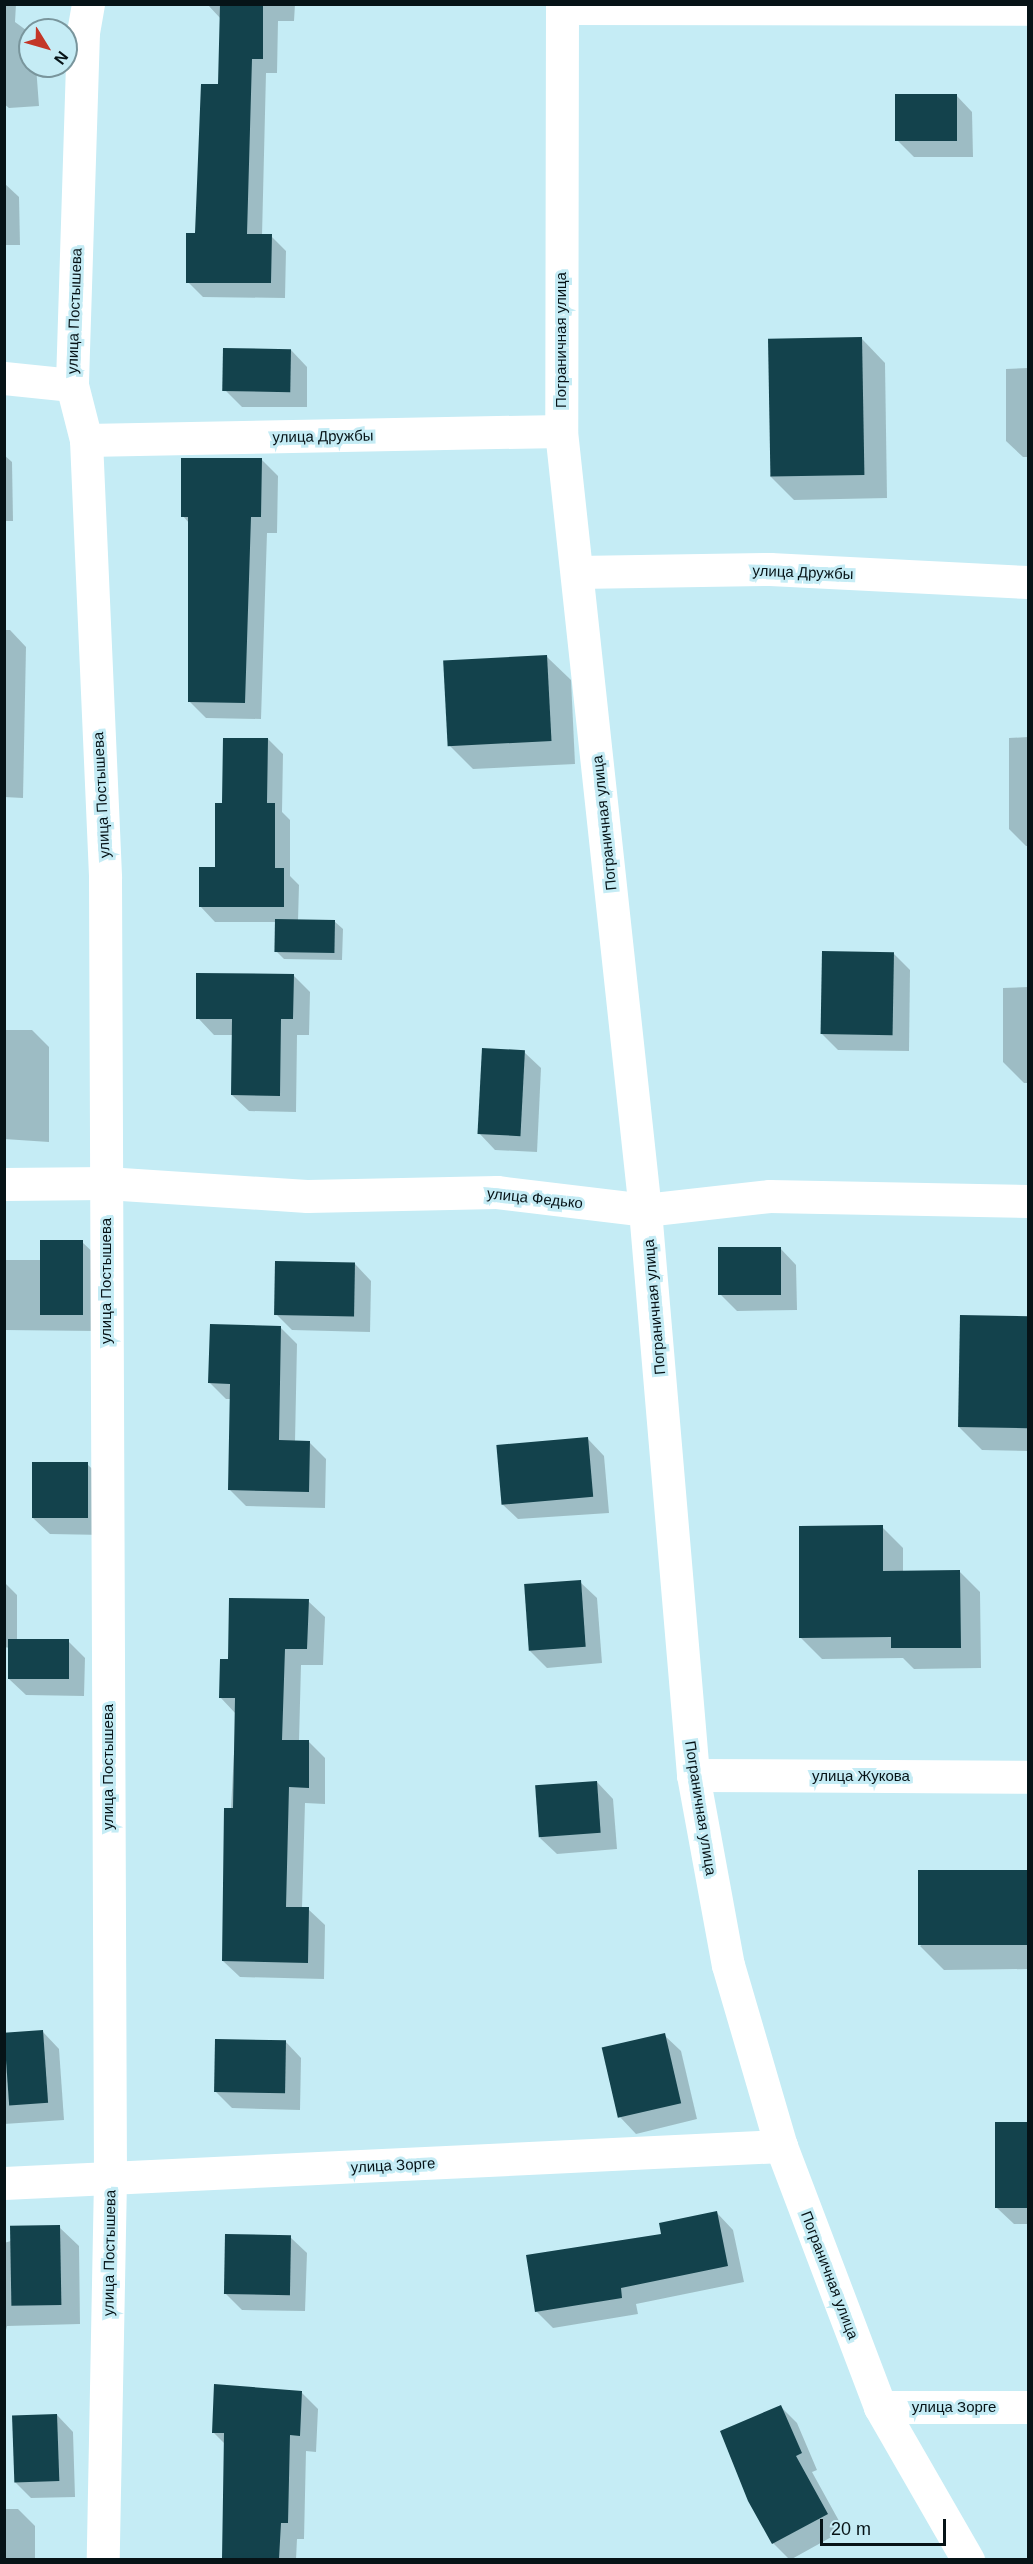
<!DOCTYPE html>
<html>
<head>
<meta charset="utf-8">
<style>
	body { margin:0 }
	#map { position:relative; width:1033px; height:2564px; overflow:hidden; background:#c5ecf5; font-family:Arial,sans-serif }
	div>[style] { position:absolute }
	.shadow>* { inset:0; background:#0003 }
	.building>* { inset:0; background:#13424c; transform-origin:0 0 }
	.minor>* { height:33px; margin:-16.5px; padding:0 16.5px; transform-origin:16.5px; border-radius:16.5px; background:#fff }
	span { translate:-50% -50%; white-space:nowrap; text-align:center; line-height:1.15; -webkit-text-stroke:6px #c5ecf5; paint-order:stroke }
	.street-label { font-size:15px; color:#061317 }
	.frame { position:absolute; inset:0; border:6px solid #061317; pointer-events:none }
	.north { position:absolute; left:18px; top:18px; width:60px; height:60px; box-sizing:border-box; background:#c5ecf5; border:2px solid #79959c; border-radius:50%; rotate:127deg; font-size:16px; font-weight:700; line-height:24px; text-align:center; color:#061317 }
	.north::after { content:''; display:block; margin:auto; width:21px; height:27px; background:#c33627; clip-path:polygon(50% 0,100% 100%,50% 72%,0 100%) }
	.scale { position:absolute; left:820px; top:2519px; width:126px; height:27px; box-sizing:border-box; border:3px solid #061317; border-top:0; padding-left:8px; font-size:18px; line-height:21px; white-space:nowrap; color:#061317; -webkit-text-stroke:4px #c5ecf5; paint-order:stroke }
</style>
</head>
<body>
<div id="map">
	<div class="shadow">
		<div style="clip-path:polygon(4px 4px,16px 4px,15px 22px,30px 33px,30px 66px,36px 66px,39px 106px,9px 108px,4px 104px)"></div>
		<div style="clip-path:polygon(295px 4px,294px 21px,278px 21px,277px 73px,266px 73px,262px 236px,271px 236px,286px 251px,285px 298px,203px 297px,188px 282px,219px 86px,221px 19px,207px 4px)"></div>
		<div style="clip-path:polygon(956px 95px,972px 112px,973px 157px,914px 157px,898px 141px)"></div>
		<div style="clip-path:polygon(4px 183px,19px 197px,20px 245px,4px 245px)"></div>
		<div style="clip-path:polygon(862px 339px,885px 363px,887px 498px,794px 500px,770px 476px)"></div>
		<div style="clip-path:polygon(291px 350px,307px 367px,307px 407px,242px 407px,225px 390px)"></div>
		<div style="clip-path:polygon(1028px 368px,1028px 457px,1023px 457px,1006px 441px,1006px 369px)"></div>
		<div style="clip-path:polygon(4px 455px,12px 462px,13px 521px,4px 521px)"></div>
		<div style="clip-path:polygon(261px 459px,278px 476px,277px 533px,267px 533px,261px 719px,206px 718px,189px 701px,189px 523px,183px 516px)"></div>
		<div style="clip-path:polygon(4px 630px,10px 630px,26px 647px,23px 798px,4px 797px)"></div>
		<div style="clip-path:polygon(547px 657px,571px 680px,575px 764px,473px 769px,449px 745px)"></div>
		<div style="clip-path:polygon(1028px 737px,1028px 846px,1026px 846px,1009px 829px,1009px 738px)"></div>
		<div style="clip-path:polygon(268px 739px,283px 754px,282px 812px,290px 820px,290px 876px,299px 885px,298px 921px,334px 921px,343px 929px,342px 960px,284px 959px,276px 951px,276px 922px,215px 922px,200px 906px,216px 869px,224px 804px)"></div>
		<div style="clip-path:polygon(894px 954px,910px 970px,909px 1051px,838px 1050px,821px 1033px)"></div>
		<div style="clip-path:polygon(293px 975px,310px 992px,309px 1035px,297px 1035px,296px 1112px,249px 1111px,232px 1095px,233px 1035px,214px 1035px,198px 1018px)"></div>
		<div style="clip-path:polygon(1028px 987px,1028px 1083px,1024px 1083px,1003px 1062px,1003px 988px)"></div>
		<div style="clip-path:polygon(4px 1030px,32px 1030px,49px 1047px,49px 1142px,4px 1139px)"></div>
		<div style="clip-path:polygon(524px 1052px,541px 1068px,537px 1152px,495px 1150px,479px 1133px)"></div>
		<div style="clip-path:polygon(82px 1242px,98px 1257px,97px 1331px,4px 1330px,4px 1260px,41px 1260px)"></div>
		<div style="clip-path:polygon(780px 1248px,796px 1265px,797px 1310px,737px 1311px,720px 1294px)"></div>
		<div style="clip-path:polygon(355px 1264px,371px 1281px,370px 1332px,292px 1330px,276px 1314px)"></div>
		<div style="clip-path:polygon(1028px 1318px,1028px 1451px,982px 1450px,958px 1426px)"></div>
		<div style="clip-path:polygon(281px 1328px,297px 1344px,295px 1442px,309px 1442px,326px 1459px,325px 1508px,246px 1506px,230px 1490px,232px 1399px,226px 1399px,210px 1383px)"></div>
		<div style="clip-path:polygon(588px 1439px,604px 1456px,609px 1513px,518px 1519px,501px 1503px)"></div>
		<div style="clip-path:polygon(87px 1464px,104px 1480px,104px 1535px,50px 1534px,33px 1518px)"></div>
		<div style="clip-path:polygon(882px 1527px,903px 1548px,903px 1572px,959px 1571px,980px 1592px,981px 1668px,914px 1669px,903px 1658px,822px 1659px,801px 1638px)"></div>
		<div style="clip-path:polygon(4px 1582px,17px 1595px,17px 1641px,68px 1641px,85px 1658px,84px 1696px,26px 1695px,9px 1679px,10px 1648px,4px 1647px)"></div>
		<div style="clip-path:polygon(580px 1582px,597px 1598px,602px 1663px,547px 1668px,530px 1651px)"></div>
		<div style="clip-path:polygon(308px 1601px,325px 1617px,323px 1665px,301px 1665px,299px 1741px,309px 1742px,325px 1758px,325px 1804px,305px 1803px,302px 1908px,308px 1909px,325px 1925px,324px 1979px,240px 1977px,223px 1961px,236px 1714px,220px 1697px,229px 1661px)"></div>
		<div style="clip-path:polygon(597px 1782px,613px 1799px,617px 1849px,557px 1854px,540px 1838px)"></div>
		<div style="clip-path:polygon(1028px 1872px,1028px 1969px,944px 1970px,920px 1946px)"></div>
		<div style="clip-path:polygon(43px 2032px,59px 2049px,64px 2120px,4px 2124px,4px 2035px)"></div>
		<div style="clip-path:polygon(664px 2035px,681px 2051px,697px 2119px,636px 2134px,620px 2117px)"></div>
		<div style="clip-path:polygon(285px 2041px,301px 2058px,300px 2110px,232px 2108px,216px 2092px)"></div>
		<div style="clip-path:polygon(1028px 2124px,1028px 2224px,1014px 2224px,997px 2208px)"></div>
		<div style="clip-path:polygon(717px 2213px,733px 2230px,744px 2282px,636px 2304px,638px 2314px,553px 2328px,536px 2311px,663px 2235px)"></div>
		<div style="clip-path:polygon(59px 2227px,79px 2246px,80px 2324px,7px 2326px,4px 2338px,4px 2243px)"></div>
		<div style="clip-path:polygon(290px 2237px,307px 2253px,305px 2311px,242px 2310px,225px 2293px)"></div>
		<div style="clip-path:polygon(301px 2392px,318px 2409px,316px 2452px,306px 2451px,304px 2539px,297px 2539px,296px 2560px,212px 2560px,224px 2559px,225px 2444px,213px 2432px)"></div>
		<div style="clip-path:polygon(781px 2407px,797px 2423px,817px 2470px,812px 2472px,844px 2530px,790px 2560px,773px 2543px)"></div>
		<div style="clip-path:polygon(57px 2415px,73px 2432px,75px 2497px,31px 2498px,15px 2482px)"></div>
		<div style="clip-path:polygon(4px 2509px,18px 2509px,35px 2526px,35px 2560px,4px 2560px)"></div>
	</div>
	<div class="building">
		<div style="clip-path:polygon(220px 4px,263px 4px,263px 59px,252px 59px,247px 234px,272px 234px,271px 283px,186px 283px,186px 233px,195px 233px,201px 84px,218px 84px)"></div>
		<div style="left:895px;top:94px;width:62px;height:47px"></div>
		<div style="left:862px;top:337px;width:138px;height:94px;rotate:89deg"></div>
		<div style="left:223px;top:348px;width:68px;height:43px;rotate:1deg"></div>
		<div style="clip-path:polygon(181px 458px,262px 458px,261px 517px,251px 517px,245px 703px,188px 702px,188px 517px,181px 517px)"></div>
		<div style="left:547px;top:655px;width:86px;height:104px;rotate:87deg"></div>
		<div style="clip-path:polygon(223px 738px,268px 738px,267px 803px,275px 803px,275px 868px,284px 868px,284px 907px,199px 907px,199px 867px,215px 867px,215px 803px,222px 803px)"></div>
		<div style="left:275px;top:919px;width:60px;height:33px;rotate:1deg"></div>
		<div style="left:822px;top:951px;width:72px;height:83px;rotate:1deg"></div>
		<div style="clip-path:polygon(196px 973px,294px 974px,293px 1019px,281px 1019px,280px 1096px,231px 1095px,232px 1019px,196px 1019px)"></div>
		<div style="left:482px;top:1048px;width:43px;height:86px;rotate:3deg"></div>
		<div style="left:40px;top:1240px;width:43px;height:75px"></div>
		<div style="left:718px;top:1247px;width:63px;height:48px"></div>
		<div style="left:275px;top:1261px;width:80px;height:54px;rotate:1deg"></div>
		<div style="left:960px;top:1315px;width:69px;height:112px;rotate:1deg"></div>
		<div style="clip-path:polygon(210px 1324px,281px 1326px,279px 1440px,310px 1441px,309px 1492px,228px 1490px,230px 1384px,208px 1383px)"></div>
		<div style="left:588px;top:1437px;width:60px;height:92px;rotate:85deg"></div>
		<div style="left:32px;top:1462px;width:56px;height:56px"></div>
		<div style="clip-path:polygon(883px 1525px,883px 1571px,960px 1570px,961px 1648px,891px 1648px,891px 1637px,799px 1638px,799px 1526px)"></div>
		<div style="left:581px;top:1580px;width:67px;height:57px;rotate:86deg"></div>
		<div style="clip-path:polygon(229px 1598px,309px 1599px,307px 1649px,285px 1649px,282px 1740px,309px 1740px,309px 1788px,289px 1787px,286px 1907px,309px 1907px,308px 1963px,222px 1961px,224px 1808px,233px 1808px,235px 1698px,219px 1698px,220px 1659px,228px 1659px)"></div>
		<div style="left:8px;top:1639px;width:61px;height:40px"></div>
		<div style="left:597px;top:1781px;width:52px;height:62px;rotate:86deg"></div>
		<div style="left:1029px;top:1870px;width:75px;height:111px;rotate:90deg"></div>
		<div style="left:43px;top:2030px;width:73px;height:39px;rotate:86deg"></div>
		<div style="left:665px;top:2033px;width:72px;height:65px;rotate:77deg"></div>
		<div style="left:215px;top:2039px;width:71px;height:53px;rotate:1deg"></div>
		<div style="left:1029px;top:2122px;width:86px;height:34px;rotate:90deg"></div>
		<div style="clip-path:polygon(717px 2211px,728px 2266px,621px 2288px,622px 2298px,535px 2312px,526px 2255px,661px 2234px,659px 2223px)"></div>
		<div style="left:60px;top:2225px;width:80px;height:50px;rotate:89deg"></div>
		<div style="left:225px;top:2234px;width:66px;height:60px;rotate:1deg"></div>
		<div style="clip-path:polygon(214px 2384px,302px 2391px,300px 2436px,290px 2435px,288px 2523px,281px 2523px,279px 2559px,222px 2559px,224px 2433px,212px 2433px)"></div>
		<div style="clip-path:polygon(781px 2405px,802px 2453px,796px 2456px,828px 2514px,772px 2544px,748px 2501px,720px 2431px)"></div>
		<div style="left:57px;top:2414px;width:67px;height:45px;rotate:88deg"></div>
	</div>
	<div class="minor">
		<div style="left:88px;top:4px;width:28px;rotate:100deg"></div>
		<div style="left:83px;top:32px;width:353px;rotate:91.8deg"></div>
		<div style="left:72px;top:385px;width:57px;rotate:75.7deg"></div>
		<div style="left:86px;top:440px;width:438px;rotate:87.5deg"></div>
		<div style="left:105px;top:878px;width:1301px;rotate:89.78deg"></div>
		<div style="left:110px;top:2179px;width:381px;rotate:91.1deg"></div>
		<div style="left:562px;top:4px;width:427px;rotate:90.1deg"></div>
		<div style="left:561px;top:431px;width:784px;rotate:83.85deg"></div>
		<div style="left:645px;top:1210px;width:567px;rotate:85.14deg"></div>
		<div style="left:693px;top:1775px;width:193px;rotate:79.6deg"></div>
		<div style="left:728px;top:1965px;width:189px;rotate:73.7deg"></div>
		<div style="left:781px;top:2146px;width:279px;rotate:69.2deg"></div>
		<div style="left:880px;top:2407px;width:177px;rotate:60.1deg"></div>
		<div style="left:562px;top:8px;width:466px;rotate:0.1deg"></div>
		<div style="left:4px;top:378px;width:68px;rotate:5.9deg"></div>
		<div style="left:86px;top:440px;width:475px;rotate:-1.1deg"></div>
		<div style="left:577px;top:572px;width:193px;rotate:-0.9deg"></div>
		<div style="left:770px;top:569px;width:258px;rotate:2.9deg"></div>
		<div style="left:4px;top:1184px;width:102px;rotate:-0.6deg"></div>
		<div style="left:106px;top:1183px;width:201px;rotate:3.7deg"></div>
		<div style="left:307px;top:1196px;width:190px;rotate:-1.2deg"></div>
		<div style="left:497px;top:1192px;width:149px;rotate:6.9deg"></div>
		<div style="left:645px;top:1210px;width:125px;rotate:-6.4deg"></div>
		<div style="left:769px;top:1196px;width:259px;rotate:1.1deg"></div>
		<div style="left:693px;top:1775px;width:335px;rotate:0.3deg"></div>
		<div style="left:4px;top:2183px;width:778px;rotate:-2.73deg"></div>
		<div style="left:880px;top:2407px;width:148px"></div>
	</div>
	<div class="street-label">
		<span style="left:74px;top:311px;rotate:-88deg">улица Постышева</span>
		<span style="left:561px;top:340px;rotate:-90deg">Пограничная улица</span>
		<span style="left:323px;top:436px;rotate:-1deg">улица Дружбы</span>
		<span style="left:803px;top:572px;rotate:2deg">улица Дружбы</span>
		<span style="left:101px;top:795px;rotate:-93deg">улица Постышева</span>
		<span style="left:604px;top:823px;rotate:-96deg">Пограничная улица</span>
		<span style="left:535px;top:1198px;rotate:6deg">улица Федько</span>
		<span style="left:106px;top:1281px;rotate:-90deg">улица Постышева</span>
		<span style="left:654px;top:1307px;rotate:-95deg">Пограничная улица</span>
		<span style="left:108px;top:1767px;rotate:-90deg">улица Постышева</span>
		<span style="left:861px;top:1776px">улица Жукова</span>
		<span style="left:701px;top:1808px;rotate:81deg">Пограничная улица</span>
		<span style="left:393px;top:2165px;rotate:-3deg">улица Зорге</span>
		<span style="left:109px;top:2253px;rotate:-89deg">улица Постышева</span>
		<span style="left:830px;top:2275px;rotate:69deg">Пограничная улица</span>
		<span style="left:954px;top:2407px">улица Зорге</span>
	</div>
	<div class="frame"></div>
	<div class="north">N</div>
	<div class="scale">20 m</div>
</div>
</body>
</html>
